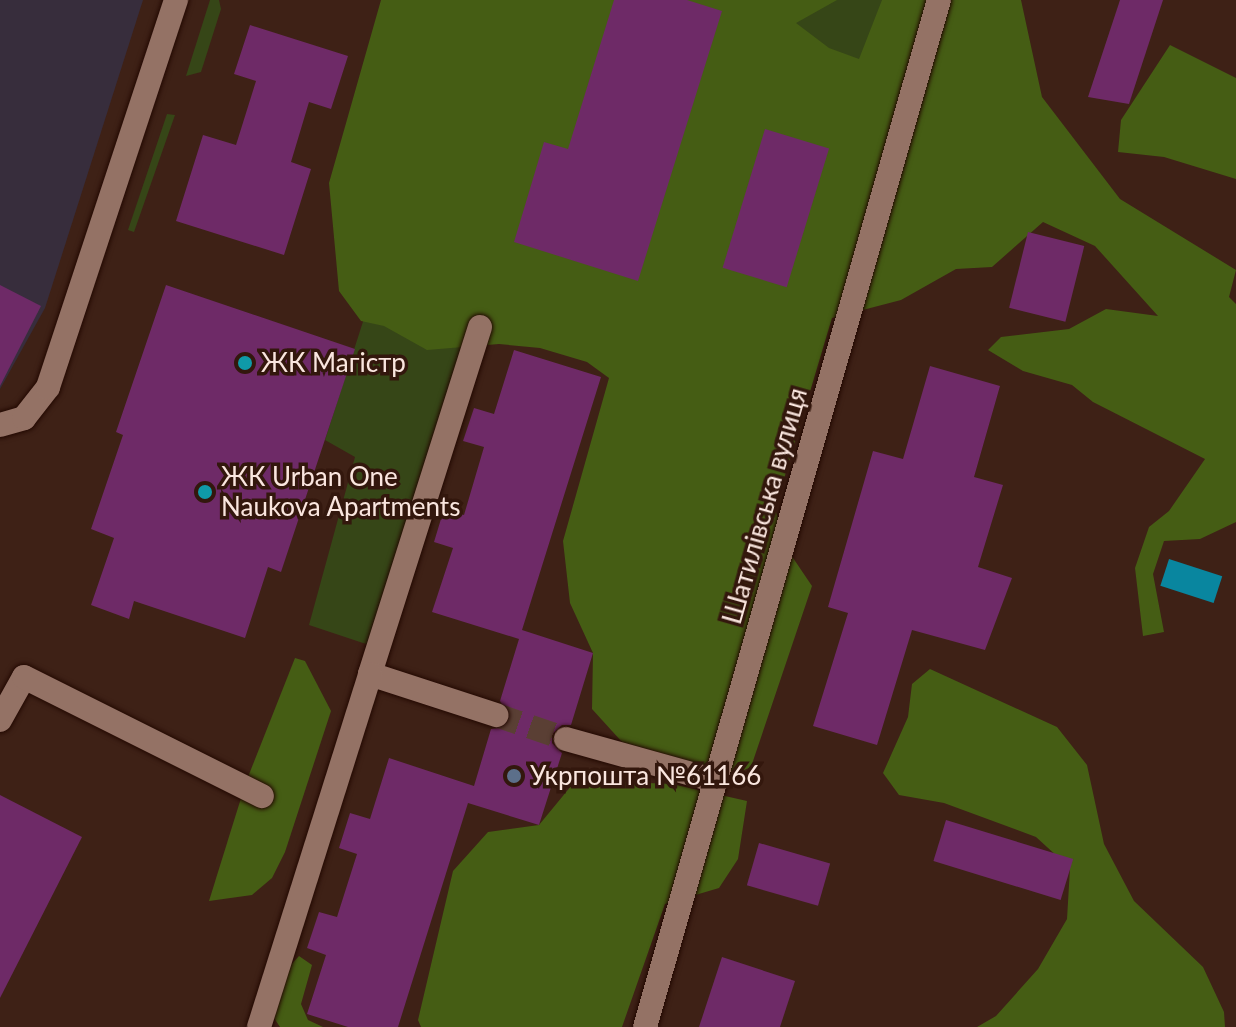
<!DOCTYPE html>
<html>
<head>
<meta charset="utf-8">
<style>
	body { margin:0 }
	#map { position:relative; width:1236px; height:1027px; overflow:hidden; background:#3e2116; font-family:Lato,sans-serif }
	div>[style] { position:absolute }
	.education>* { inset:0; background:#372d3c }
	.green>* { inset:0; background:#364617 }
	.forest>* { inset:0; background:#455d14 }
	.water>* { inset:0; background:#09869f; transform-origin:0 0 }
	.building>* { inset:0; background:#6e2a67; transform-origin:0 0 }
	.minor-tunnel>* { height:24px; margin-top:-12px; transform-origin:0; background:repeating-linear-gradient(90deg,#5a3f34 0 24px,transparent 0 36px) }
	.roads { filter:drop-shadow(0 0 2px #230902) drop-shadow(0 0 2px #230902) }
	.minor>* { height:24px; margin:-12px; padding:0 12px; transform-origin:12px; border-radius:12px; background:#947265 }
	.dots>* { width:22px; height:22px; translate:-50% -50%; box-sizing:border-box; border:4px solid #33170d; border-radius:50% }
	span { translate:-50% -50%; white-space:nowrap; text-align:center; line-height:1.15; -webkit-text-stroke:7px #33170d; paint-order:stroke }
	.poi-label { font-size:26px; color:#fae6df }
	.left { translate:0 -50%; text-align:left }
	.street-label { font-size:26px; color:#fae6df }
</style>
</head>
<body>
<div id="map">
	<div class="education">
		<div style="clip-path:polygon(0 0,143px 0,45px 308px,0 389px)"></div>
	</div>
	<div class="green">
		<div style="clip-path:polygon(210px 0,219px 0,221px 9px,201px 72px,186px 76px)"></div>
		<div style="clip-path:polygon(733px 0,895px 0,872px 74px)"></div>
		<div style="clip-path:polygon(167px 114px,175px 115px,134px 232px,128px 230px)"></div>
		<div style="clip-path:polygon(368px 306px,469px 331px,372px 646px,309px 625px,355px 457px,325px 440px)"></div>
	</div>
	<div class="forest">
		<div style="clip-path:polygon(381px 0,837px 0,796px 23px,829px 48px,859px 59px,882px 0,1021px 0,1042px 97px,1120px 199px,1236px 270px,1229px 297px,1236px 304px,1236px 522px,1200px 539px,1164px 541px,1153px 574px,1164px 632px,1143px 636px,1135px 568px,1149px 527px,1169px 511px,1205px 459px,1093px 402px,1072px 385px,1023px 371px,988px 350px,1001px 337px,1069px 329px,1106px 309px,1158px 316px,1095px 246px,1043px 222px,992px 267px,956px 269px,901px 300px,832px 318px,775px 509px,789px 552px,812px 586px,751px 767px,735px 774px,622px 742px,592px 709px,593px 653px,570px 603px,563px 541px,609px 378px,587px 362px,540px 348px,499px 344px,427px 350px,384px 326px,361px 321px,339px 291px,329px 183px)"></div>
		<div style="clip-path:polygon(1170px 45px,1236px 78px,1236px 179px,1164px 157px,1118px 152px,1121px 120px)"></div>
		<div style="clip-path:polygon(295px 658px,305px 661px,331px 711px,285px 852px,272px 878px,252px 895px,209px 901px,246px 782px)"></div>
		<div style="clip-path:polygon(930px 669px,1057px 727px,1087px 765px,1104px 844px,1134px 901px,1203px 967px,1224px 1012px,1225px 1027px,977px 1027px,996px 1016px,1038px 969px,1067px 919px,1070px 868px,1036px 837px,944px 803px,899px 795px,883px 773px,908px 717px,912px 684px)"></div>
		<div style="clip-path:polygon(576px 780px,672px 784px,747px 801px,738px 859px,719px 888px,665px 904px,622px 1027px,421px 1027px,418px 1020px,453px 871px,488px 832px,539px 825px)"></div>
		<div style="clip-path:polygon(299px 956px,312px 965px,301px 1004px,308px 1020px,323px 1027px,280px 1027px,274px 1018px,289px 967px)"></div>
	</div>
	<div class="water">
		<div style="left:1169px;top:559px;width:56px;height:28px;rotate:18deg"></div>
	</div>
	<div class="building">
		<div style="clip-path:polygon(614px 0,687px 0,722px 11px,638px 281px,514px 242px,544px 142px,568px 149px)"></div>
		<div style="clip-path:polygon(1120px 0,1163px 0,1129px 104px,1088px 97px)"></div>
		<div style="clip-path:polygon(250px 25px,348px 56px,331px 109px,309px 102px,291px 162px,311px 169px,284px 255px,176px 221px,203px 135px,236px 145px,256px 81px,234px 74px)"></div>
		<div style="left:765px;top:129px;width:67px;height:145px;rotate:17deg"></div>
		<div style="left:1028px;top:232px;width:58px;height:78px;rotate:14deg"></div>
		<div style="clip-path:polygon(0 285px,41px 306px,0 386px)"></div>
		<div style="clip-path:polygon(166px 285px,355px 349px,281px 572px,268px 567px,245px 638px,134px 601px,129px 619px,91px 605px,114px 538px,91px 529px,123px 435px,116px 432px)"></div>
		<div style="clip-path:polygon(514px 350px,601px 377px,522px 630px,593px 653px,571px 725px,562px 725px,552px 734px,552px 743px,562px 753px,539px 825px,468px 803px,398px 1027px,348px 1027px,307px 1014px,326px 955px,307px 948px,319px 912px,337px 917px,357px 854px,339px 848px,350px 813px,370px 819px,389px 758px,474px 786px,491px 729px,505px 727px,510px 719px,500px 701px,519px 639px,432px 612px,453px 548px,434px 542px,444px 509px,464px 515px,484px 447px,463px 441px,474px 408px,494px 414px)"></div>
		<div style="clip-path:polygon(930px 366px,1000px 386px,974px 477px,1003px 485px,978px 567px,1012px 578px,985px 650px,912px 630px,877px 745px,813px 726px,848px 613px,828px 607px,873px 451px,903px 459px)"></div>
		<div style="clip-path:polygon(0 795px,82px 837px,0 998px)"></div>
		<div style="left:946px;top:820px;width:133px;height:43px;rotate:17deg"></div>
		<div style="left:759px;top:843px;width:74px;height:44px;rotate:16deg"></div>
		<div style="clip-path:polygon(722px 957px,795px 981px,780px 1027px,699px 1027px)"></div>
	</div>
	<div class="minor-tunnel">
		<div style="left:496px;top:715px;width:74px;rotate:18.9deg"></div>
	</div>
	<div class="roads">
		<div class="minor">
			<div style="left:480px;top:327px;width:364px;rotate:107.6deg"></div>
			<div style="left:370px;top:674px;width:133px;rotate:18deg"></div>
			<div style="left:0;top:425px;width:25px;rotate:-16deg"></div>
			<div style="left:24px;top:418px;width:39px;rotate:-52deg"></div>
			<div style="left:48px;top:387px;width:408px;rotate:-71.7deg"></div>
			<div style="left:0;top:720px;width:49px;rotate:-60.8deg"></div>
			<div style="left:24px;top:677px;width:266px;rotate:26.6deg"></div>
			<div style="left:566px;top:739px;width:156px;rotate:15.6deg"></div>
			<div style="left:259px;top:1027px;width:370px;rotate:-72.5deg"></div>
			<div style="left:645px;top:1027px;width:1068px;rotate:-74.03deg"></div>
		</div>
	</div>
	<div class="dots">
		<div style="left:245px;top:363px;background:#0f9aa8"></div>
		<div style="left:205px;top:492px;background:#0f9aa8"></div>
		<div style="left:514px;top:776px;background:#5c6f8a"></div>
	</div>
	<div class="poi-label">
		<span class="left" style="left:261px;top:363px">ЖК Магістр</span>
		<span class="left" style="left:221px;top:492px">ЖК Urban One<br>Naukova Apartments</span>
		<span class="left" style="left:530px;top:776px">Укрпошта №61166</span>
	</div>
	<div class="street-label">
		<span style="left:765px;top:506px;rotate:-74deg">Шатилівська вулиця</span>
	</div>
</div>
</body>
</html>
